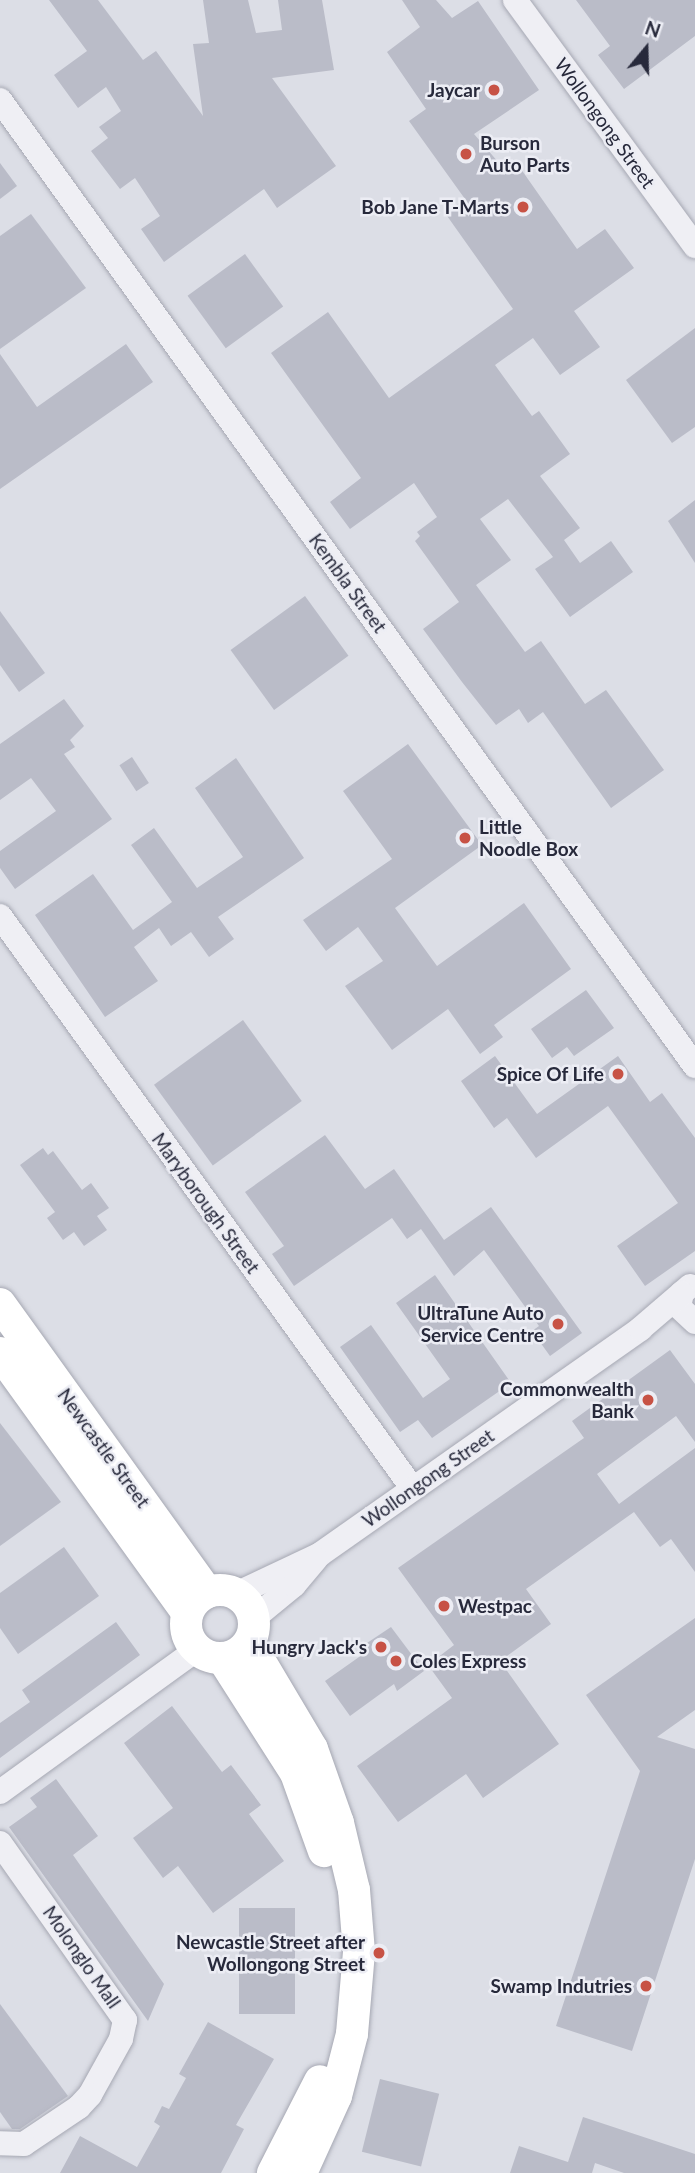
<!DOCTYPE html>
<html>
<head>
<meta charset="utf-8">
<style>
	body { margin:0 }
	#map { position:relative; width:695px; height:2173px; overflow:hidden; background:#dcdee6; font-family:Lato,sans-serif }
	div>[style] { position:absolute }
	.building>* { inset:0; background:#babcc8; transform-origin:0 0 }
	.roads { filter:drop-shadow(0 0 2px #a6a8b3) drop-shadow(0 0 2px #a6a8b3) }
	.minor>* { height:24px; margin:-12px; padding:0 12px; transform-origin:12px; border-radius:12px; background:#efeff4 }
	.major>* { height:32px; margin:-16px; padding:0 16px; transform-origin:16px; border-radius:16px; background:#fff }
	.major>.ring { margin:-16px; padding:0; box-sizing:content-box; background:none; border:32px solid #fff; border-radius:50% }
	.dots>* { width:19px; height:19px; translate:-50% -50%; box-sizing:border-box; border:4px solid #ecedf4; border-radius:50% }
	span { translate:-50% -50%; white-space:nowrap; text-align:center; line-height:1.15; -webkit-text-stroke:5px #ecedf4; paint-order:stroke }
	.poi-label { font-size:19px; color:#27293b; font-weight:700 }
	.right { translate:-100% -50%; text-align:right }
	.left { translate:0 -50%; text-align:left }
	.street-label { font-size:19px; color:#27293b }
	.north { position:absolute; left:611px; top:14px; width:70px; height:70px; -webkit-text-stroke:5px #ecedf4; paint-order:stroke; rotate:19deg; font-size:19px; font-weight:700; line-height:28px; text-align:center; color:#27293b }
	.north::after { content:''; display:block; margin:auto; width:24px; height:32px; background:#27293b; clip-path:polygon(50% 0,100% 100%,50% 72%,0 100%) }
</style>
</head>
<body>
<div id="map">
	<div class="building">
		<div style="clip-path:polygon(49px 0,98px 0,143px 60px,156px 51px,203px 116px,193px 44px,209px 43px,203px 0,248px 0,256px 33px,282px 30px,278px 0,322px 0,334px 70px,272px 78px,336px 166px,277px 208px,264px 189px,164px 262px,141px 229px,160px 216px,135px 178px,120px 189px,91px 151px,108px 138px,99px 127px,121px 111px,106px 87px,78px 108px,54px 75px,87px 51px)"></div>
		<div style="clip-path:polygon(402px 0,436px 0,452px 18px,478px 1px,539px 90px,474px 134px,505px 170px,516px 162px,577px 249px,605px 229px,634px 268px,574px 311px,600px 347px,560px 375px,533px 338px,495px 365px,532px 416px,539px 411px,570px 454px,540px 476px,580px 528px,564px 540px,580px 563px,611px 541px,633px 572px,570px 617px,535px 569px,553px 557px,508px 499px,480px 519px,511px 560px,476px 585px,525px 652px,541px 641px,585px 704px,606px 690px,664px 770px,611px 808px,543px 712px,528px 723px,519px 709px,496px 725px,462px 682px,423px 629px,459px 602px,415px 541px,420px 536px,417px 532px,437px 517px,414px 483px,350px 529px,330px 502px,361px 478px,271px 353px,328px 312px,389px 398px,513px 309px,445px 213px,465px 199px,409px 121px,426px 109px,387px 52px,420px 27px)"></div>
		<div style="clip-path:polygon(576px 0,695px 0,695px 36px,624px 89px,598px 55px,610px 46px)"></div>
		<div style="clip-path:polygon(0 163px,17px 186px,0 199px)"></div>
		<div style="clip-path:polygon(31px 214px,86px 288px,0 349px,0 236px)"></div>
		<div style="left:245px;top:254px;width:65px;height:71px;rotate:54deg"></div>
		<div style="clip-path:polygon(695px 328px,695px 427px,672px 443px,626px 380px)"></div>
		<div style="clip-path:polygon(126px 344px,153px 382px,0 489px,0 354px,37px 407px)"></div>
		<div style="clip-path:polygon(695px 500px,695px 563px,668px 521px)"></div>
		<div style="left:305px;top:596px;width:74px;height:92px;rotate:54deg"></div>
		<div style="clip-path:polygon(0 611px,45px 673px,19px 692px,0 665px)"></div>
		<div style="clip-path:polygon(64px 699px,84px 726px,70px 740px,75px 747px,64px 754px,112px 819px,15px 889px,0 868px,0 851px,56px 811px,31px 778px,0 800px,0 744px)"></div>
		<div style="clip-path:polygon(408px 744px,482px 845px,395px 908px,437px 966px,524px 903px,571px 969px,494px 1025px,503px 1037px,480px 1054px,448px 1009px,392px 1050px,345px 986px,383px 961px,358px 927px,326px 951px,303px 920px,392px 859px,343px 791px)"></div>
		<div style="left:132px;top:757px;width:31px;height:15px;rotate:57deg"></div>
		<div style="clip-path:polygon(236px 758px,304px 858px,218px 917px,234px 939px,209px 957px,191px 932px,171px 946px,159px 928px,134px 947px,158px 981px,105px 1017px,35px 915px,93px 874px,133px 930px,172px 902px,131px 845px,154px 828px,197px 888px,243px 857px,195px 788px)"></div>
		<div style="clip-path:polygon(586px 990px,614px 1028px,574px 1056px,567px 1047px,552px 1058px,531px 1029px)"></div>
		<div style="left:243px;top:1020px;width:100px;height:110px;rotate:54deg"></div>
		<div style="clip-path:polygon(495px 1056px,537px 1114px,618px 1056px,650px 1102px,662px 1093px,695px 1138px,695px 1251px,645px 1286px,617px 1246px,678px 1203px,608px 1106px,536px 1158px,507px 1118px,494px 1128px,461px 1081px)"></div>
		<div style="clip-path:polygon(325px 1135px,365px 1189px,394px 1169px,444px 1240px,491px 1207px,582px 1333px,550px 1356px,532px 1331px,539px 1326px,484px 1250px,454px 1276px,421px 1229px,407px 1239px,392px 1218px,294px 1286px,272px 1254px,284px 1246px,245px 1192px)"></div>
		<div style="clip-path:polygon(43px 1148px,48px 1155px,53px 1151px,82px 1190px,91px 1183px,109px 1208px,97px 1216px,107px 1230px,84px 1246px,74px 1232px,63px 1240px,47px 1218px,55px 1212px,20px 1165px)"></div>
		<div style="clip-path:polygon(435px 1275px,511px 1383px,432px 1438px,418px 1420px,400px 1432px,340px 1347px,371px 1325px,423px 1398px,450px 1379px,396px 1303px)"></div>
		<div style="clip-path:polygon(670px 1350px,695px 1384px,695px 1442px,676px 1416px,597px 1474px,619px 1504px,695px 1448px,695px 1572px,671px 1539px,660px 1547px,634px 1512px,526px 1589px,551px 1624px,500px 1661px,559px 1744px,483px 1798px,466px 1774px,398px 1822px,357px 1766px,452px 1698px,428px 1665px,454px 1645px,398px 1568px,584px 1438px,572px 1421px)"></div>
		<div style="clip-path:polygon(0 1423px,61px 1502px,0 1546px)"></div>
		<div style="clip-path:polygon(64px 1547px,99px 1596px,18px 1654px,0 1628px,0 1593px)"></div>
		<div style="clip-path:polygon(695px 1618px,695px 1710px,657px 1737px,695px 1749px,695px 1859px,632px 2051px,556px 2026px,640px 1771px,586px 1695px)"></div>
		<div style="clip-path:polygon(116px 1622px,140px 1655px,0 1758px,0 1723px,30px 1702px,22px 1690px)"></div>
		<div style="clip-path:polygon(391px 1627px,424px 1671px,397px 1691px,394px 1684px,350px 1716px,325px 1681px,369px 1650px,364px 1645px)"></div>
		<div style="clip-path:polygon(172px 1706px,222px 1772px,231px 1765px,261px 1805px,249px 1814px,284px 1861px,213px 1913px,178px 1866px,163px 1878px,133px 1838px,173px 1808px,124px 1743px)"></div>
		<div style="clip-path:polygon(56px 1779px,98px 1836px,73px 1855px,164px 1984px,148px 2021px,9px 1827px,37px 1807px,30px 1798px)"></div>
		<div style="left:239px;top:1908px;width:56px;height:106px"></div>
		<div style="clip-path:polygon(0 2004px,68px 2096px,20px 2129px,12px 2129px,0 2112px)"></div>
		<div style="clip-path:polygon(208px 2022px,274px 2059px,236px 2125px,244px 2129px,221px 2173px,60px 2173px,80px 2136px,137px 2167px,160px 2126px,154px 2122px,162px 2106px,169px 2109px,186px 2078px,179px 2074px)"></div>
		<div style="left:380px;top:2079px;width:61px;height:75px;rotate:14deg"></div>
		<div style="clip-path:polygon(583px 2117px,695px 2154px,695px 2173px,624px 2173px,595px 2163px,592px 2173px,510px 2173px,519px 2146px,568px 2162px)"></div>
	</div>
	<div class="roads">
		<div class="minor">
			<div style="left:515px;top:0;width:305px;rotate:53.8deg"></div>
			<div style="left:0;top:100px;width:1190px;rotate:54.27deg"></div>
			<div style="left:0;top:916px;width:706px;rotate:54.22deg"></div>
			<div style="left:690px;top:1286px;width:11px;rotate:139deg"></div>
			<div style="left:682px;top:1293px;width:14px;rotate:102deg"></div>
			<div style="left:679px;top:1307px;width:22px;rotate:43deg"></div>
			<div style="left:236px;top:1594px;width:92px;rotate:-25.2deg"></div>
			<div style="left:319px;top:1555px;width:393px;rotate:-35.1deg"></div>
			<div style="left:640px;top:1329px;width:55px;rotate:-40.6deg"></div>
			<div style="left:254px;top:1618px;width:52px;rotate:-39.5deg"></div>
			<div style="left:294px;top:1585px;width:34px;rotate:-50deg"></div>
			<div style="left:0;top:1792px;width:242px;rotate:-35.9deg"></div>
			<div style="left:0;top:1843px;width:217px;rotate:54.8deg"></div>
			<div style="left:125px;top:2020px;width:19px;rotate:102deg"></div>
			<div style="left:121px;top:2039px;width:64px;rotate:119deg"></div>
			<div style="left:90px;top:2095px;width:16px;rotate:133deg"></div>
			<div style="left:79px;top:2107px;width:66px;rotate:146.1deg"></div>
			<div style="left:24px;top:2144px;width:24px;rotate:-178deg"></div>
		</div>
		<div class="major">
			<div style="left:0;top:1304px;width:355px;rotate:54.3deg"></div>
			<div style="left:0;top:1353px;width:319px;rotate:54.2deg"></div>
			<div class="ring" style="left:186px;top:1590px;width:36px;height:36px"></div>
			<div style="left:249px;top:1643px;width:123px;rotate:59.3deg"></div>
			<div style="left:312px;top:1749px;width:78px;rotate:70.6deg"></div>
			<div style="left:338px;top:1823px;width:69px;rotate:76.6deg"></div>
			<div style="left:354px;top:1890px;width:62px;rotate:85.4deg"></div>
			<div style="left:359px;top:1952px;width:82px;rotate:94.9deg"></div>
			<div style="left:352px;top:2034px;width:64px;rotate:104.5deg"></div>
			<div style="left:336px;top:2096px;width:85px;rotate:114.4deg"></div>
			<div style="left:223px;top:1659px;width:135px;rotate:57.4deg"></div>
			<div style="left:296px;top:1773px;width:83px;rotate:70.3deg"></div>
			<div style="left:273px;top:2173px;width:103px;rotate:-62.9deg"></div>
		</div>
	</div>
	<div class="dots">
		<div style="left:494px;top:90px;background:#c75245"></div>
		<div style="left:466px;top:154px;background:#c75245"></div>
		<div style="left:523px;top:207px;background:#c75245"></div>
		<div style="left:465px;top:838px;background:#c75245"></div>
		<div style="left:618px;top:1074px;background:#c75245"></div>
		<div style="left:558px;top:1324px;background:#c75245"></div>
		<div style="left:648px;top:1400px;background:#c75245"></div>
		<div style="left:444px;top:1606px;background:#c75245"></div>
		<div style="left:381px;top:1647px;background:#c75245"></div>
		<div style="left:396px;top:1661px;background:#c75245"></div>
		<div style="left:379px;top:1953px;background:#c75245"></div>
		<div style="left:646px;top:1986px;background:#c75245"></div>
	</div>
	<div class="poi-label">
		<span class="right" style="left:480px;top:90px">Jaycar</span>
		<span class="left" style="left:480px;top:154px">Burson<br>Auto Parts</span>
		<span class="right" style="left:509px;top:207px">Bob Jane T-Marts</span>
		<span class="left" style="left:479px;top:838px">Little<br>Noodle Box</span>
		<span class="right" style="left:604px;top:1074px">Spice Of Life</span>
		<span class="right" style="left:544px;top:1324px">UltraTune Auto<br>Service Centre</span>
		<span class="right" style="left:634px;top:1400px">Commonwealth<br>Bank</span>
		<span class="left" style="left:458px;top:1606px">Westpac</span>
		<span class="right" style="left:367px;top:1647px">Hungry Jack's</span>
		<span class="left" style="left:410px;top:1661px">Coles Express</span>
		<span class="right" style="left:365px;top:1953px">Newcastle Street after<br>Wollongong Street</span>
		<span class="right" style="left:632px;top:1986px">Swamp Indutries</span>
	</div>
	<div class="street-label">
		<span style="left:605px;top:123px;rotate:54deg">Wollongong Street</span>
		<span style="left:348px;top:583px;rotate:54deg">Kembla Street</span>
		<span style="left:206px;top:1203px;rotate:54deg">Maryborough Street</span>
		<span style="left:104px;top:1448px;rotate:54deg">Newcastle Street</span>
		<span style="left:428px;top:1478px;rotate:-35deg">Wollongong Street</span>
		<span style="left:82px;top:1957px;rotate:55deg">Molonglo Mall</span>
	</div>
	<div class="north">N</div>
</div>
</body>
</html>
